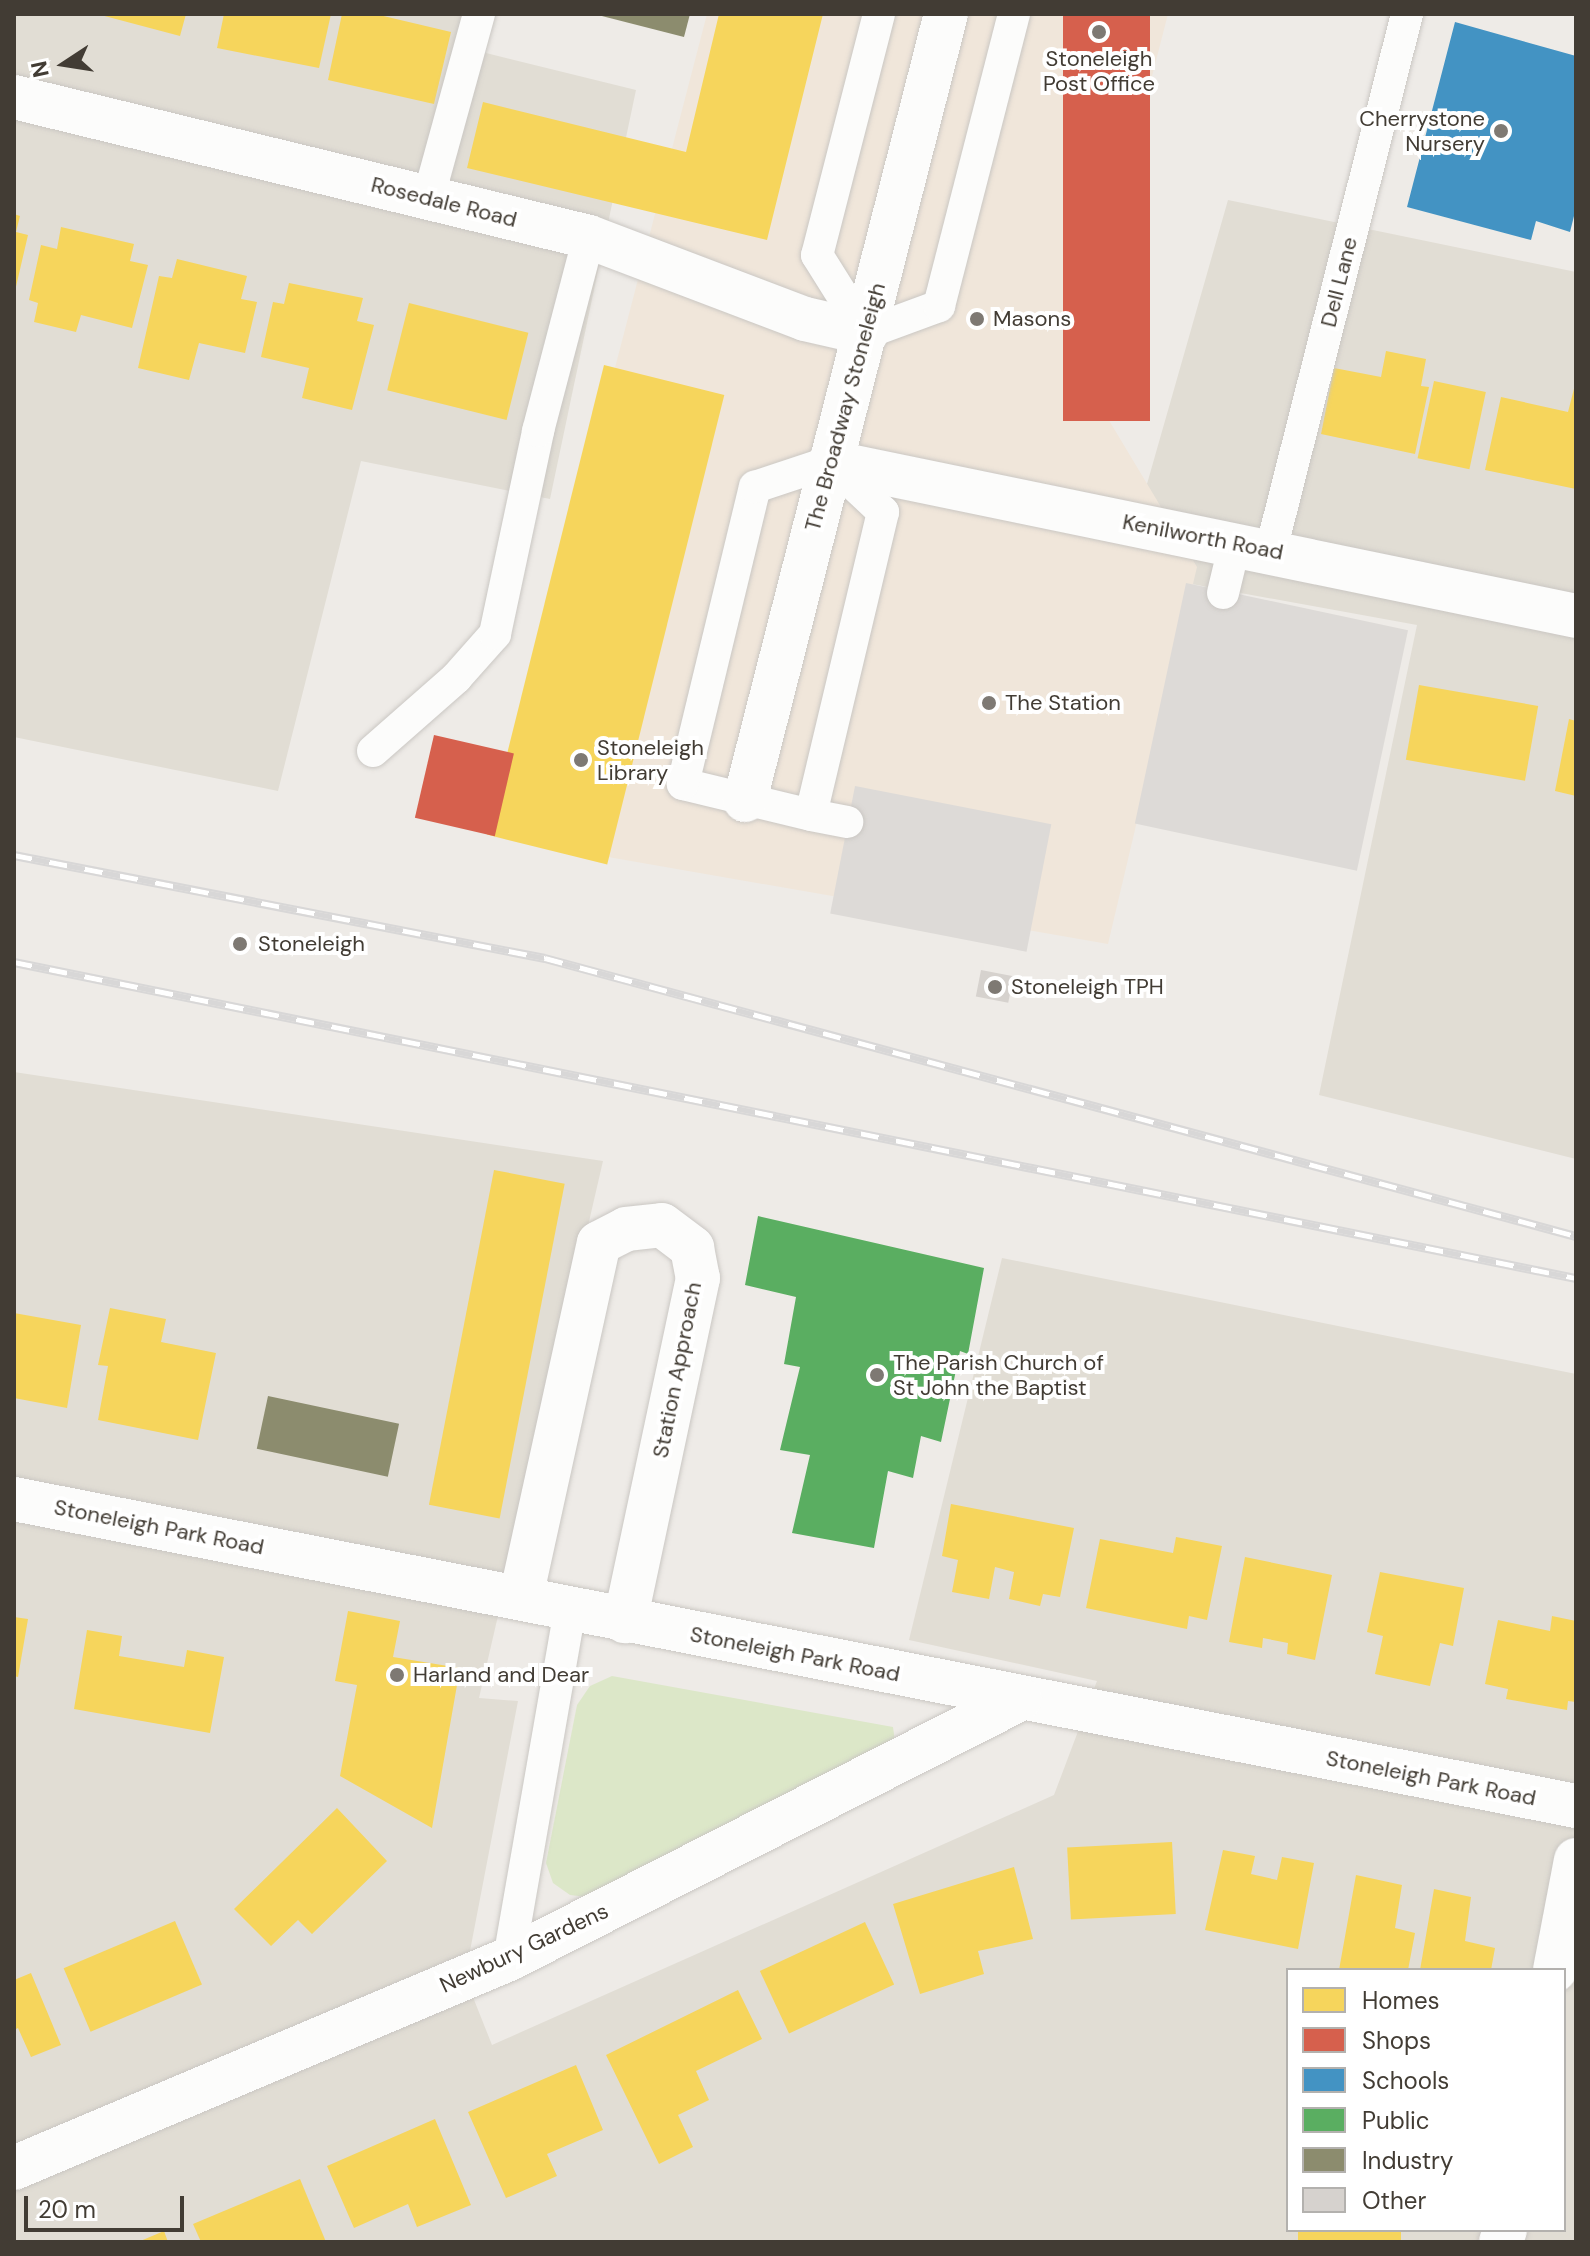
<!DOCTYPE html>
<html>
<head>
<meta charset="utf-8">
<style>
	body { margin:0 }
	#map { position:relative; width:1590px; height:2256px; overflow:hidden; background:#eeebe7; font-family:"DM Sans",sans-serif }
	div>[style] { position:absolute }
	.residential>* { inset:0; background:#e1ddd4 }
	.commercial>* { inset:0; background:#f0e6da }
	.green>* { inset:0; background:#dce7c8 }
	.parking>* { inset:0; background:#dddad7; transform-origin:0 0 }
	.homes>* { inset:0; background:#f6d55c; transform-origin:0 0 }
	.shops>* { inset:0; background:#d6604d; transform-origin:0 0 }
	.schools>* { inset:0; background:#4393c3 }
	.public>* { inset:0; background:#5aae61 }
	.industry>* { inset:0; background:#8c8c6e; transform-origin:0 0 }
	.building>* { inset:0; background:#d6d2ce; transform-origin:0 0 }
	.roads { filter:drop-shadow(0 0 2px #cac7c3) drop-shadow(0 0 2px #cac7c3) }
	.lane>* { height:32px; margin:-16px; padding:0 16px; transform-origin:16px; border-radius:16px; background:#fcfcfb }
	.street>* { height:44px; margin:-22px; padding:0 22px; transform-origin:22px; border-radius:22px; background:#fcfcfb }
	.rail>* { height:9px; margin-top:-4.5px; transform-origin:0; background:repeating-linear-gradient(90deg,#fff 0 18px,#d8d7d7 0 36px); box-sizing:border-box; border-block:2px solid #d8d7d7 }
	.dots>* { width:22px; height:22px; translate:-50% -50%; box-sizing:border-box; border:4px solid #fff; border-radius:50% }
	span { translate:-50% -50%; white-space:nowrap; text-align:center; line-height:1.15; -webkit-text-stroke:8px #fff; paint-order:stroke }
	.poi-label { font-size:22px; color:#423c34 }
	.right { translate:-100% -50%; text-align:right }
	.left { translate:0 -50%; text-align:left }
	.street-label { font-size:22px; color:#423c34 }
	.frame { position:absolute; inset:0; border:16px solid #423c34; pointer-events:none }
	.legend { position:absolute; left:1286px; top:1968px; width:280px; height:264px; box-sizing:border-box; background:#fff; border:2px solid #b3b1ae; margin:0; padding:10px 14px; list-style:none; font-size:24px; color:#423c34 }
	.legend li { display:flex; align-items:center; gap:16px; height:40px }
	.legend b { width:40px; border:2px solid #b3b1ae }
	.north { position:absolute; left:24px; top:24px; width:80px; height:80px; -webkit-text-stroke:6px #fff; paint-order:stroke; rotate:258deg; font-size:22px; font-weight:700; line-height:32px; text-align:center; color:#423c34 }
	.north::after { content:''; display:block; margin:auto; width:28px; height:36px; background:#423c34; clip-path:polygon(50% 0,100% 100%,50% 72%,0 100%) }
	.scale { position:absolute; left:24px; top:2196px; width:160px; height:36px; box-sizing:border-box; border:4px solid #423c34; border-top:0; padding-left:10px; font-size:24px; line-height:28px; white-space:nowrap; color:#423c34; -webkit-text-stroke:6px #fff; paint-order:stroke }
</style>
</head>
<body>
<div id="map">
	<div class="residential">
		<div style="clip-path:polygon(14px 14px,479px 14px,470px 49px,636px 90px,550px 499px,361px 461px,278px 791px,14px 737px)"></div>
		<div style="clip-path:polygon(1228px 200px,1576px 272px,1576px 1159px,1319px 1095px,1417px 625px,1186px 583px,1135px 526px)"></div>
		<div style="clip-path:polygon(evenodd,14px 1072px,603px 1161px,479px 1698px,518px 1701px,465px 1977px,492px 2045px,1054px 1795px,1097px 1681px,909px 1640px,1002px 1258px,1576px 1374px,1576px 2242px,14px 2242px,14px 1072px,1288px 1970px,1564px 1970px,1564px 2230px,1288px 2230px,1288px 1970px)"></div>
	</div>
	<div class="commercial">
		<div style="clip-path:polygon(707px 14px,1168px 14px,1077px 367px,1197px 567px,1108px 944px,493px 837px)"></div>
	</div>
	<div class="green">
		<div style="clip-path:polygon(612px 1676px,893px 1727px,895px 1742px,595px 1898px,570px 1895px,553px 1883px,546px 1863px,577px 1705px,590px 1686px)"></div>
	</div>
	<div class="parking">
		<div style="left:1186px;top:583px;width:227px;height:246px;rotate:12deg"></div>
		<div style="left:855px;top:786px;width:200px;height:130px;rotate:11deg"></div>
	</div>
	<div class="homes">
		<div style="clip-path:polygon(97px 14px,186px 14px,180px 36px)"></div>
		<div style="clip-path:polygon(224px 14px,331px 14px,319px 68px,217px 48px)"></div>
		<div style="clip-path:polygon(342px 14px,375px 14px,451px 32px,434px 104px,328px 80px)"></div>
		<div style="clip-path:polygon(719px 14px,823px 14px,767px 240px,467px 168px,483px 102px,686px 152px)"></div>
		<div style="clip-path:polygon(14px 214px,20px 216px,16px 232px,28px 235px,15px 291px)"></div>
		<div style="clip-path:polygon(61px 227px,134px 244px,130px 261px,148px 265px,132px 328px,81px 315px,76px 332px,34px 322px,38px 303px,29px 300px,41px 245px,57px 249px)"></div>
		<div style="clip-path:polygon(177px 259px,247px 276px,241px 299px,257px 302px,245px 353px,199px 343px,189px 380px,138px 368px,159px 276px,172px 278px)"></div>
		<div style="clip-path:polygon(289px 283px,363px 298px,357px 321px,374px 325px,352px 410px,302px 398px,309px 368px,261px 357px,273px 302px,284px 304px)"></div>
		<div style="left:409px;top:303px;width:123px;height:90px;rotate:14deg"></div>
		<div style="clip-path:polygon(1386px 351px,1426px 359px,1421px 386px,1429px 387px,1415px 454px,1321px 434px,1334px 368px,1381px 377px)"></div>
		<div style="left:604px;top:365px;width:124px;height:484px;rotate:14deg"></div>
		<div style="left:1434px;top:381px;width:53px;height:79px;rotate:12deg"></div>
		<div style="clip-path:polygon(1576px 381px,1576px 489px,1485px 470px,1501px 397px,1568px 412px)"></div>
		<div style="left:1419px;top:685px;width:121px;height:76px;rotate:10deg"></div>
		<div style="clip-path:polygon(1569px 719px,1576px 721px,1576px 796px,1555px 791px)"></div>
		<div style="left:494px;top:1170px;width:72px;height:341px;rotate:11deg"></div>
		<div style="clip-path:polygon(110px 1308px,166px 1319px,161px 1342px,216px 1353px,198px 1440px,98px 1420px,108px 1366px,98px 1365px)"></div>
		<div style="clip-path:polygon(14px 1313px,81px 1325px,67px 1408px,14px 1398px)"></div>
		<div style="clip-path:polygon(951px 1504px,1074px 1528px,1060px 1597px,1043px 1594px,1040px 1606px,1009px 1599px,1014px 1572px,995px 1567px,989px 1599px,952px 1592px,958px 1560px,942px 1556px)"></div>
		<div style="clip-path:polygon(1176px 1537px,1222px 1546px,1207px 1620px,1189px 1616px,1187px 1629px,1086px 1608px,1100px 1539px,1173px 1553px)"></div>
		<div style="clip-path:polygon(1245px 1557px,1332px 1575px,1315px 1660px,1287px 1654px,1288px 1643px,1263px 1638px,1262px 1648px,1229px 1642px)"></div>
		<div style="clip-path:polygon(1380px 1572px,1464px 1588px,1453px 1646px,1440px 1643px,1430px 1686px,1375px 1674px,1383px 1636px,1367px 1632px)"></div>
		<div style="clip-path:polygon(348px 1611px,400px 1621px,393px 1657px,460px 1668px,432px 1828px,340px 1776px,357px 1685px,335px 1681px)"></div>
		<div style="clip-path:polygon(1552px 1616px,1576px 1621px,1576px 1702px,1568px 1701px,1567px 1710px,1506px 1699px,1508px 1689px,1485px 1684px,1498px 1620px,1550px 1631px)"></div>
		<div style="clip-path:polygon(14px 1617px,28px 1619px,18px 1677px,14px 1676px)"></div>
		<div style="clip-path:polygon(87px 1630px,122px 1636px,119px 1656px,184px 1667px,187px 1650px,224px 1657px,210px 1733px,74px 1709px)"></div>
		<div style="clip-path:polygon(337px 1808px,387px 1861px,312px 1934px,298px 1920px,271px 1946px,234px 1909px)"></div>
		<div style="left:1172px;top:1842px;width:72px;height:105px;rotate:87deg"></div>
		<div style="clip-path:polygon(1223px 1850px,1255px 1856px,1251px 1874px,1277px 1880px,1282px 1857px,1314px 1863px,1298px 1949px,1205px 1930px)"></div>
		<div style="clip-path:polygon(1014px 1867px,1033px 1939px,978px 1951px,984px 1974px,920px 1994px,893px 1904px)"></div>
		<div style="clip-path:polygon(1356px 1875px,1402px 1885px,1395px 1928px,1415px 1933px,1408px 1970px,1339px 1970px)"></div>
		<div style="clip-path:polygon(1434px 1889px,1471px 1897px,1465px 1941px,1495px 1948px,1491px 1970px,1420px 1970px)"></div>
		<div style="left:175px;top:1921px;width:69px;height:121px;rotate:67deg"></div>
		<div style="left:865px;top:1922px;width:69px;height:116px;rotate:65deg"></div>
		<div style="clip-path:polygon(31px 1973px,61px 2045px,31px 2057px,18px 2028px,14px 2030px,14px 1980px)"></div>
		<div style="clip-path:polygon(738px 1990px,762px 2039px,696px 2071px,709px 2100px,678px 2115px,693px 2147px,659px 2164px,606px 2055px)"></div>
		<div style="clip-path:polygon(576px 2065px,603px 2130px,547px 2154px,557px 2176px,506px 2198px,468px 2112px)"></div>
		<div style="clip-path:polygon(435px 2119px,471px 2205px,417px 2227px,408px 2204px,354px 2228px,327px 2166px)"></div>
		<div style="clip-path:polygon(300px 2179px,326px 2242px,201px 2242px,193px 2224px)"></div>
		<div style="left:1298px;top:2230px;width:103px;height:13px"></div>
		<div style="clip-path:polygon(164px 2231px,168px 2242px,138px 2242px)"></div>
	</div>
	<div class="shops">
		<div style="left:1063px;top:14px;width:87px;height:407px"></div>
		<div style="left:434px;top:735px;width:82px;height:85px;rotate:13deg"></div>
	</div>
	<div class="schools">
		<div style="clip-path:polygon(1455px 22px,1576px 56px,1576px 208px,1570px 232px,1536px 221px,1531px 240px,1407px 207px)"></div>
	</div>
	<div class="public">
		<div style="clip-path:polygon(758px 1216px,984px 1268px,968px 1354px,960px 1351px,941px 1442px,921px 1436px,913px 1478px,888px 1471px,874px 1548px,792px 1533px,810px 1455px,780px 1450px,800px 1367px,784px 1364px,796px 1297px,745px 1285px)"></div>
	</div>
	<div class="industry">
		<div style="clip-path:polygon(594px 14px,690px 14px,684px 37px)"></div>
		<div style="left:268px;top:1396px;width:134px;height:54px;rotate:12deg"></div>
	</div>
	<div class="building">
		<div style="left:981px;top:970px;width:33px;height:27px;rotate:11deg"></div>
	</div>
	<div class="roads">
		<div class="lane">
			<div style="left:879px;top:14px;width:249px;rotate:104.4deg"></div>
			<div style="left:817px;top:255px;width:92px;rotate:57.9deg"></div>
			<div style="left:866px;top:333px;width:78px;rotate:-20.3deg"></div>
			<div style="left:939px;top:306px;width:301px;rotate:-75.6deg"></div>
			<div style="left:428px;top:199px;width:192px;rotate:-74.6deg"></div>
			<div style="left:830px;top:462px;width:73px;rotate:43.3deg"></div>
			<div style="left:883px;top:512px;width:311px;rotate:103.4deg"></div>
			<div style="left:811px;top:815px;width:132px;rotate:-166.4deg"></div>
			<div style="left:683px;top:784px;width:306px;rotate:-76.4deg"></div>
			<div style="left:755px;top:487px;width:79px;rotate:-18.4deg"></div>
			<div style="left:1271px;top:550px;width:553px;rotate:-75.76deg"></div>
			<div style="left:1223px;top:593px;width:51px;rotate:-76.5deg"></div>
			<div style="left:373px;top:751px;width:111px;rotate:-41.3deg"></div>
			<div style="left:456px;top:678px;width:59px;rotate:-48.4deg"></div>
			<div style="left:495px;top:634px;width:208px;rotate:-78deg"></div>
			<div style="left:538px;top:431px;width:201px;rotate:-75.3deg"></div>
			<div style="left:811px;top:815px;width:37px;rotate:11deg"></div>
			<div style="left:509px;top:1959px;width:353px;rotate:-80.1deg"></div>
		</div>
		<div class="street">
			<div style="left:14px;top:97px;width:592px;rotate:13.68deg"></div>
			<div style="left:589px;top:237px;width:231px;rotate:20.8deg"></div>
			<div style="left:805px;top:319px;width:63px;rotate:12.9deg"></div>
			<div style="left:830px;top:462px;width:762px;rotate:11.66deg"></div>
			<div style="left:745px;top:800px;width:811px;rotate:-75.66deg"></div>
			<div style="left:14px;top:1499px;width:1592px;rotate:11.12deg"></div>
			<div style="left:521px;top:1597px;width:362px;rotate:-77.6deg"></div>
			<div style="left:599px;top:1243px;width:30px;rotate:-27deg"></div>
			<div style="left:626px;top:1229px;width:36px;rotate:-6deg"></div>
			<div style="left:662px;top:1225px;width:38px;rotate:37deg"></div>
			<div style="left:692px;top:1248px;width:31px;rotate:79deg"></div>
			<div style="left:698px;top:1278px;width:351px;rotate:102deg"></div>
			<div style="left:1555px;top:1970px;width:112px;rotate:-79.2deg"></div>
			<div style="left:14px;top:2168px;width:537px;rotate:-22.89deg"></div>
			<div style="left:509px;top:1959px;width:573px;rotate:-26.97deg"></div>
			<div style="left:1501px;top:2242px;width:13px;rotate:-72deg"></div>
		</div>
	</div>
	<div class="rail">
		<div style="left:14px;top:855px;width:541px;rotate:10.98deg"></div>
		<div style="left:545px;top:958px;width:1068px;rotate:15.09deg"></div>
		<div style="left:14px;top:962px;width:1594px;rotate:11.44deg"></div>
	</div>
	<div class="dots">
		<div style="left:1099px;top:32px;background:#7e7973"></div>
		<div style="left:1501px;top:131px;background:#7e7973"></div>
		<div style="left:977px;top:319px;background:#7e7973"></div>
		<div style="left:989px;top:703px;background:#7e7973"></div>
		<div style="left:581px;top:760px;background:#7e7973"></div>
		<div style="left:240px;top:944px;background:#7e7973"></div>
		<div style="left:995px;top:987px;background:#7e7973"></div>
		<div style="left:877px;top:1375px;background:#7e7973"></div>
		<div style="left:397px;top:1675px;background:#7e7973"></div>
	</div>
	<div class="poi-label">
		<span style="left:1099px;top:71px">Stoneleigh<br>Post Office</span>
		<span class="right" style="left:1485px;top:131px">Cherrystone<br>Nursery</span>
		<span class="left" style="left:993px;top:319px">Masons</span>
		<span class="left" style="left:1005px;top:703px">The Station</span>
		<span class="left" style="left:597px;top:760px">Stoneleigh<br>Library</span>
		<span class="left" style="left:258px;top:944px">Stoneleigh</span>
		<span class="left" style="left:1011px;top:987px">Stoneleigh TPH</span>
		<span class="left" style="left:893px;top:1375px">The Parish Church of<br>St John the Baptist</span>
		<span class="left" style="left:413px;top:1675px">Harland and Dear</span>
	</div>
	<div class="street-label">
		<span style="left:444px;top:202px;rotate:14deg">Rosedale Road</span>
		<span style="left:1339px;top:282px;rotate:-76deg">Dell Lane</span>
		<span style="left:845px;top:407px;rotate:-75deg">The Broadway Stoneleigh</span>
		<span style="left:1203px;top:537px;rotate:11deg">Kenilworth Road</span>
		<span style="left:677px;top:1370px;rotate:-79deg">Station Approach</span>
		<span style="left:159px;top:1527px;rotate:11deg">Stoneleigh Park Road</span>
		<span style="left:795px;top:1654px;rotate:11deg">Stoneleigh Park Road</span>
		<span style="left:1431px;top:1778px;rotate:11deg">Stoneleigh Park Road</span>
		<span style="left:524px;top:1948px;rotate:-25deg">Newbury Gardens</span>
	</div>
	<div class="frame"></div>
	<ul class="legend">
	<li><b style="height:22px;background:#f6d55c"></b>Homes</li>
	<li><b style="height:22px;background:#d6604d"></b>Shops</li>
	<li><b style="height:22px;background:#4393c3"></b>Schools</li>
	<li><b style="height:22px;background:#5aae61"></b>Public</li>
	<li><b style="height:22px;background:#8c8c6e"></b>Industry</li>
	<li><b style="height:22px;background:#d6d2ce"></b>Other</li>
	</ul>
	<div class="north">N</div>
	<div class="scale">20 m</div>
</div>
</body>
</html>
